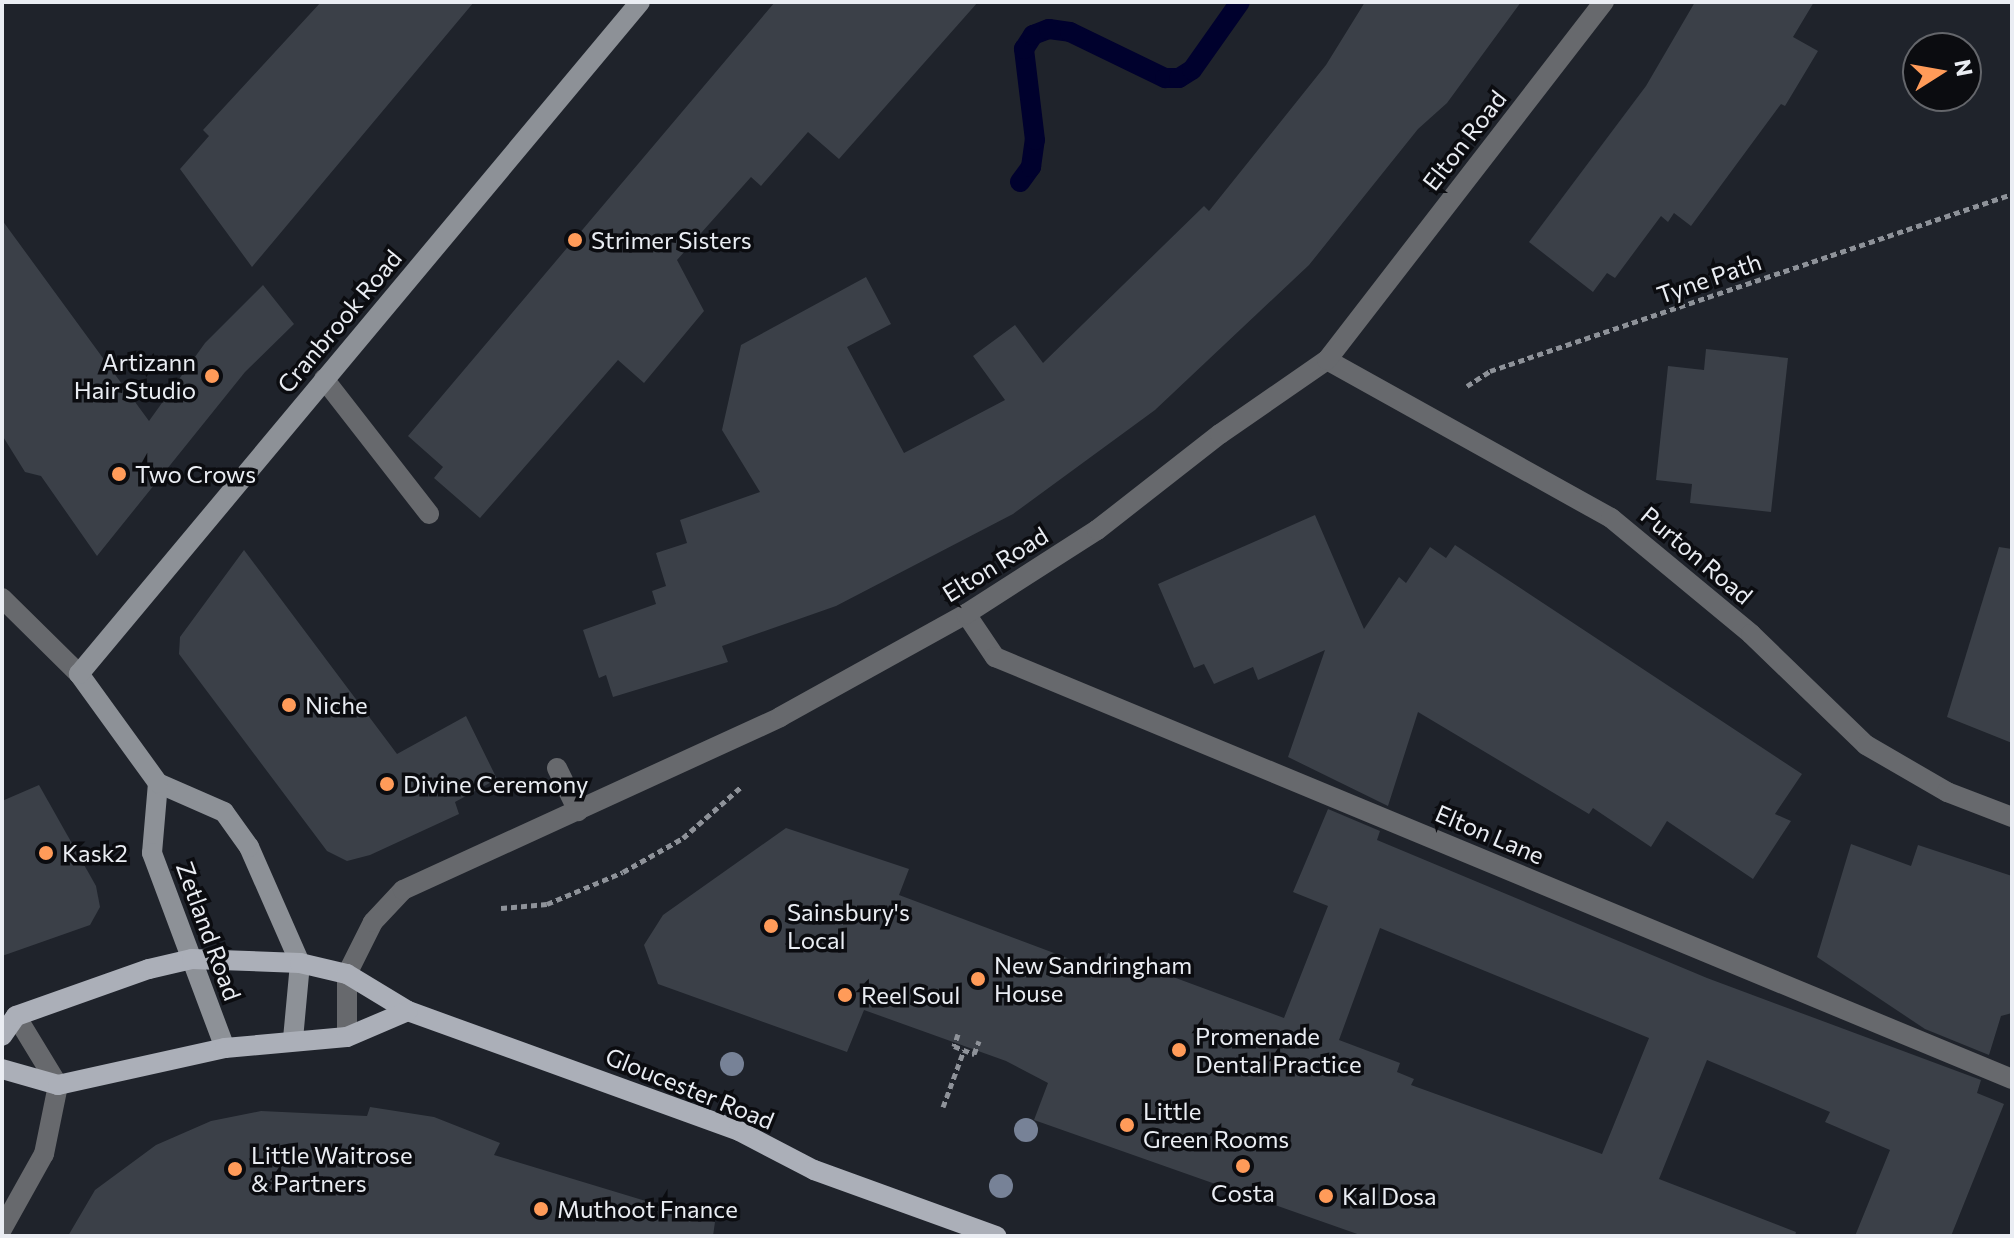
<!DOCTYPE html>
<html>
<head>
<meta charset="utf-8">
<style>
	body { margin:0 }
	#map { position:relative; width:2014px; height:1238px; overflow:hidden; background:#1f232b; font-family:Commissioner,sans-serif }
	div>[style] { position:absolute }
	.stream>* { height:20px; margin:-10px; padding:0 10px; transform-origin:10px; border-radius:10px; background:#00012d }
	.building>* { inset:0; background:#3b4048 }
	.path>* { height:5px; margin-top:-2.5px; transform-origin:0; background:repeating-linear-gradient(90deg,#8e9299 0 6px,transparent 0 10px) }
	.service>* { height:20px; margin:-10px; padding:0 10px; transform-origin:10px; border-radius:10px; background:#67696d }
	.minor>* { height:20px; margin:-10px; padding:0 10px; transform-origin:10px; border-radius:10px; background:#67696d }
	.tertiary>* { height:20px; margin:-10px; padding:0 10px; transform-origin:10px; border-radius:10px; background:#67696d }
	.secondary>* { height:20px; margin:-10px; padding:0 10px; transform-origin:10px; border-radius:10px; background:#8d9197 }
	.primary>* { height:20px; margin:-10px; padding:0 10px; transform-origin:10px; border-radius:10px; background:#abafb8 }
	.trees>* { width:24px; height:24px; margin:-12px; border-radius:50%; background:#778297 }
	.dots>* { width:22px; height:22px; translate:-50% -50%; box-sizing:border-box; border:4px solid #0b0c10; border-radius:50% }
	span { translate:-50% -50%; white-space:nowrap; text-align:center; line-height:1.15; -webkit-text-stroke:7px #0b0c10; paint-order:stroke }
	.street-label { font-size:24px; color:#eaedf3 }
	.poi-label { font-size:24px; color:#eaedf3 }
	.left { translate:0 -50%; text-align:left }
	.right { translate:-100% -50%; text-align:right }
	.frame { position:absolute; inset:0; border:4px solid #eaedf3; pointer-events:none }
	.north { position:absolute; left:1902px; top:32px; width:80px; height:80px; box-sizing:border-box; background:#0b0c10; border:2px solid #64666b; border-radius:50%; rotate:79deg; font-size:22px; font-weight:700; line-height:32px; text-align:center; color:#eaedf3 }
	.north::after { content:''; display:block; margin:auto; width:28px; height:36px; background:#ff9b59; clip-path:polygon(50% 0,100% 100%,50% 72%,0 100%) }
</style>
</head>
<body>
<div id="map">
	<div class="stream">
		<div style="left:1020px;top:182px;width:19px;rotate:-54deg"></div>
		<div style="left:1031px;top:167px;width:27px;rotate:-82deg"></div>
		<div style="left:1035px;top:140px;width:92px;rotate:-96.9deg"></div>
		<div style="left:1024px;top:49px;width:17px;rotate:-57deg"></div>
		<div style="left:1033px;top:35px;width:17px;rotate:-21deg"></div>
		<div style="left:1049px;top:29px;width:21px;rotate:8deg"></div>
		<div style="left:1070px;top:32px;width:106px;rotate:25.8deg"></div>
		<div style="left:1165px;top:78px;width:14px"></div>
		<div style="left:1179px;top:78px;width:15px;rotate:-32deg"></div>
		<div style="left:1192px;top:70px;width:83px;rotate:-54.8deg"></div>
	</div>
	<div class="building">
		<div style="clip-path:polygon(321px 2px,474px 2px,252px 267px,180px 169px,209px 136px,203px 130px)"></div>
		<div style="clip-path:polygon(775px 2px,978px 2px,839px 159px,808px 132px,761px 186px,751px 177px,677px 260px,704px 311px,644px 383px,618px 360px,480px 518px,434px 478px,443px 467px,408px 436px)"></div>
		<div style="clip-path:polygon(1365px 2px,1521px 2px,1447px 103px,1418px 129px,1309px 265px,1155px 410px,1013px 514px,836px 606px,722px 646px,728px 662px,613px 697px,606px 675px,599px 678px,583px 630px,656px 604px,652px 591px,666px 586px,656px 553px,687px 543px,680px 520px,760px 492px,722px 430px,741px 345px,866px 277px,891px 324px,847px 347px,904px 453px,1005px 400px,973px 356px,1015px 325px,1043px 363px,1204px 206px,1209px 211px,1326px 65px)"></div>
		<div style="clip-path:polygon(1695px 2px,1814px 2px,1793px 37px,1818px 51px,1785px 106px,1781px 104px,1691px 226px,1674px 213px,1668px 222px,1661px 216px,1615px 278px,1607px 273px,1593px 292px,1529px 242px,1646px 86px)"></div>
		<div style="clip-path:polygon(2px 220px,149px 421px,205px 343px,263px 285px,294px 324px,245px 372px,97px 556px,41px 476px,25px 472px,2px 435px)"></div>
		<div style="clip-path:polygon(1706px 349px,1788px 358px,1771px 512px,1690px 503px,1692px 484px,1656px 480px,1668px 366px,1704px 370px)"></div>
		<div style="clip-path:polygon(1315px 515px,1364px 629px,1399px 577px,1406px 583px,1430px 547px,1446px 558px,1455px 545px,1802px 774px,1775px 814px,1791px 821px,1753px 879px,1667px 821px,1651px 847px,1593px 808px,1589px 814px,1418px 712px,1388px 806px,1288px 757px,1325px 650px,1258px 680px,1253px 667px,1214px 684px,1204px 664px,1194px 668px,1158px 584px)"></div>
		<div style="clip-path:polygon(1999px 547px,2012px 549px,2012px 743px,1947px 717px)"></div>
		<div style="clip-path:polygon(244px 550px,397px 754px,466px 716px,497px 779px,455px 802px,459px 814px,370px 855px,347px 861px,327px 851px,179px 654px,180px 637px)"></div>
		<div style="clip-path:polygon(39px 785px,96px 886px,100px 907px,90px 925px,2px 956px,2px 801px)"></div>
		<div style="clip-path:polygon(evenodd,1328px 809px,1380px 831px,1377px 840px,1707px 978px,1981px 1080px,1977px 1093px,2004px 1104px,1951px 1236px,1855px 1236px,1890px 1150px,1825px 1122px,1830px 1112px,1707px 1060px,1659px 1179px,1796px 1232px,1795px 1236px,1363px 1236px,1034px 1120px,1048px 1083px,1006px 1061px,864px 1010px,847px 1052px,658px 984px,644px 945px,663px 915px,786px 828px,909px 869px,899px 895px,1102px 971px,1108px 953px,1284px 1018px,1328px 906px,1293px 892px,1328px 809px,1380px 928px,1649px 1038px,1602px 1154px,1411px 1085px,1414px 1079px,1397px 1072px,1400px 1063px,1339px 1040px,1380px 928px)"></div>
		<div style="clip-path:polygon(1851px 844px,1911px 866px,1918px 845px,2012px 876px,2012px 1013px,2001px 1016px,1989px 1055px,1925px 1029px,1817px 957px)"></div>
		<div style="clip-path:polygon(370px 1107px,434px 1117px,500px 1143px,494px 1155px,715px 1222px,713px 1236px,68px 1236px,95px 1190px,156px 1145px,211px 1121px,261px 1111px,367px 1116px)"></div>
	</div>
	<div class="path">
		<div style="left:1467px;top:386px;width:27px;rotate:-33deg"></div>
		<div style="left:1490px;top:371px;width:551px;rotate:-18.73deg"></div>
		<div style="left:501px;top:908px;width:46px;rotate:-5deg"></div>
		<div style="left:547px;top:904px;width:82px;rotate:-22.8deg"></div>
		<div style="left:623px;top:872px;width:69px;rotate:-29.5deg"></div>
		<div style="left:683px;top:838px;width:79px;rotate:-41.4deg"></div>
		<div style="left:958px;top:1034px;width:13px;rotate:108deg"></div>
		<div style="left:954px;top:1046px;width:22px;rotate:22deg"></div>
		<div style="left:974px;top:1054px;width:14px;rotate:-69deg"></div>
		<div style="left:943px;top:1107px;width:61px;rotate:-69.8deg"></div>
	</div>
	<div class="service">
		<div style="left:324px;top:379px;width:171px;rotate:52.1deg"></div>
		<div style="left:557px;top:768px;width:48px;rotate:64deg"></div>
	</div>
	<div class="minor">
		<div style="left:1327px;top:360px;width:325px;rotate:29.1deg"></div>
		<div style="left:1611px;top:518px;width:182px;rotate:39.6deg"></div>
		<div style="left:1751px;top:634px;width:160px;rotate:44deg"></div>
		<div style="left:1866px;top:745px;width:94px;rotate:30.1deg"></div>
		<div style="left:1947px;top:792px;width:70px;rotate:21deg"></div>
		<div style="left:966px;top:614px;width:52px;rotate:56deg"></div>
		<div style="left:995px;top:657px;width:1101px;rotate:22.54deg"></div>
		<div style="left:347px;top:1037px;width:63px;rotate:-90deg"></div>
		<div style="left:347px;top:974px;width:58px;rotate:-63.4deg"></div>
		<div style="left:373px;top:922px;width:44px;rotate:-46.8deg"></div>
		<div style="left:403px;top:890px;width:415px;rotate:-24.6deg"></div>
		<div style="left:780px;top:717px;width:213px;rotate:-29deg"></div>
		<div style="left:966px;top:614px;width:156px;rotate:-32.7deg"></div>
		<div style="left:1097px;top:530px;width:156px;rotate:-38deg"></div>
		<div style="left:1220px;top:434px;width:130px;rotate:-34.7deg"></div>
		<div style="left:1327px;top:360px;width:453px;rotate:-52.3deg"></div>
		<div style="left:2px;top:1229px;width:86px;rotate:-60.8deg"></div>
		<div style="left:44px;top:1154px;width:70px;rotate:-78.5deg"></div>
		<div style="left:58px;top:1085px;width:81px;rotate:-121.3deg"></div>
	</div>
	<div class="tertiary">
		<div style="left:2px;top:598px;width:108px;rotate:44.6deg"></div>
	</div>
	<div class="secondary">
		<div style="left:158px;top:783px;width:70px;rotate:94.9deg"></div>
		<div style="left:152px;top:853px;width:208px;rotate:69.5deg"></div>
		<div style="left:293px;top:1039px;width:76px;rotate:-84.7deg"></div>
		<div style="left:300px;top:963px;width:127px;rotate:-113.7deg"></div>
		<div style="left:249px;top:847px;width:43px;rotate:-125.5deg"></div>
		<div style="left:224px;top:812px;width:72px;rotate:-156.3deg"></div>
		<div style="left:158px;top:783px;width:135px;rotate:-125.9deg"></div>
		<div style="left:79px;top:674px;width:875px;rotate:-50.14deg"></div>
	</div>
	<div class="primary">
		<div style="left:2px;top:1036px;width:24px;rotate:-55deg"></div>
		<div style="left:16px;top:1016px;width:141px;rotate:-19.5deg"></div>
		<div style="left:149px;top:969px;width:44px;rotate:-13.1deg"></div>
		<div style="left:192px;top:959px;width:108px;rotate:2.1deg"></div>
		<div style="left:300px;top:963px;width:48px;rotate:13.2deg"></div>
		<div style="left:347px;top:974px;width:71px;rotate:31.2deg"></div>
		<div style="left:408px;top:1011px;width:352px;rotate:19.9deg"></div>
		<div style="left:739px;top:1131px;width:85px;rotate:27.5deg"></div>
		<div style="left:814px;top:1170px;width:194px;rotate:19.9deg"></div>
		<div style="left:2px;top:1069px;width:58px;rotate:15.9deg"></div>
		<div style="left:58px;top:1085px;width:171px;rotate:-12.5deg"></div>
		<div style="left:225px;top:1048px;width:122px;rotate:-5.2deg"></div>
		<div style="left:347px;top:1037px;width:66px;rotate:-23.1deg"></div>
	</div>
	<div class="trees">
		<div style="left:732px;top:1064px"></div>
		<div style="left:1026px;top:1130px"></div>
		<div style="left:1001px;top:1186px"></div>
	</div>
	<div class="dots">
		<div style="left:575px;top:240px;background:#ff9b59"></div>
		<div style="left:212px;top:376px;background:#ff9b59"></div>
		<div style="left:119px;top:474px;background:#ff9b59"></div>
		<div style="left:289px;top:705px;background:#ff9b59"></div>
		<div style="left:387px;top:784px;background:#ff9b59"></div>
		<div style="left:46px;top:853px;background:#ff9b59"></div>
		<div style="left:771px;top:926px;background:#ff9b59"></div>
		<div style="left:978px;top:979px;background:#ff9b59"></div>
		<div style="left:845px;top:995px;background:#ff9b59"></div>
		<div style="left:1179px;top:1050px;background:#ff9b59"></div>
		<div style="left:1127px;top:1125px;background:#ff9b59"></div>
		<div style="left:1243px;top:1166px;background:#ff9b59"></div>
		<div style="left:235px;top:1169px;background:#ff9b59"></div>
		<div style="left:1326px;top:1196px;background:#ff9b59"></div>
		<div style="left:541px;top:1209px;background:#ff9b59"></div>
	</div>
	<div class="street-label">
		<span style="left:1464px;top:140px;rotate:-52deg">Elton Road</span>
		<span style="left:1709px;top:278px;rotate:-19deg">Tyne Path</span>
		<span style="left:339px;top:321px;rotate:-50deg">Cranbrook Road</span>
		<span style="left:1697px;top:555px;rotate:40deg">Purton Road</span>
		<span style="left:995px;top:564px;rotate:-32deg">Elton Road</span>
		<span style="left:1490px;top:834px;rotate:23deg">Elton Lane</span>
		<span style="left:209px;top:931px;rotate:70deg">Zetland Road</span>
		<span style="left:690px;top:1088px;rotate:22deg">Gloucester Road</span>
	</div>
	<div class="poi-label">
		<span class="left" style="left:591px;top:240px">Strimer Sisters</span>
		<span class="right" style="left:196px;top:376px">Artizann<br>Hair Studio</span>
		<span class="left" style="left:135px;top:474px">Two Crows</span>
		<span class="left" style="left:305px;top:705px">Niche</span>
		<span class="left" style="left:403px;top:784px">Divine Ceremony</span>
		<span class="left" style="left:62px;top:853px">Kask2</span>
		<span class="left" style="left:787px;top:926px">Sainsbury's<br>Local</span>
		<span class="left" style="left:994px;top:979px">New Sandringham<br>House</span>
		<span class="left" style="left:861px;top:995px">Reel Soul</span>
		<span class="left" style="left:1195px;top:1050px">Promenade<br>Dental Practice</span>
		<span class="left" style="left:1143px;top:1125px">Little<br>Green Rooms</span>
		<span class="left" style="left:251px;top:1169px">Little Waitrose<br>&amp; Partners</span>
		<span style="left:1243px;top:1193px">Costa</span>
		<span class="left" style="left:1342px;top:1196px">Kal Dosa</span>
		<span class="left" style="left:557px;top:1209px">Muthoot Fnance</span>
	</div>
	<div class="frame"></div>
	<div class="north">N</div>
</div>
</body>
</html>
